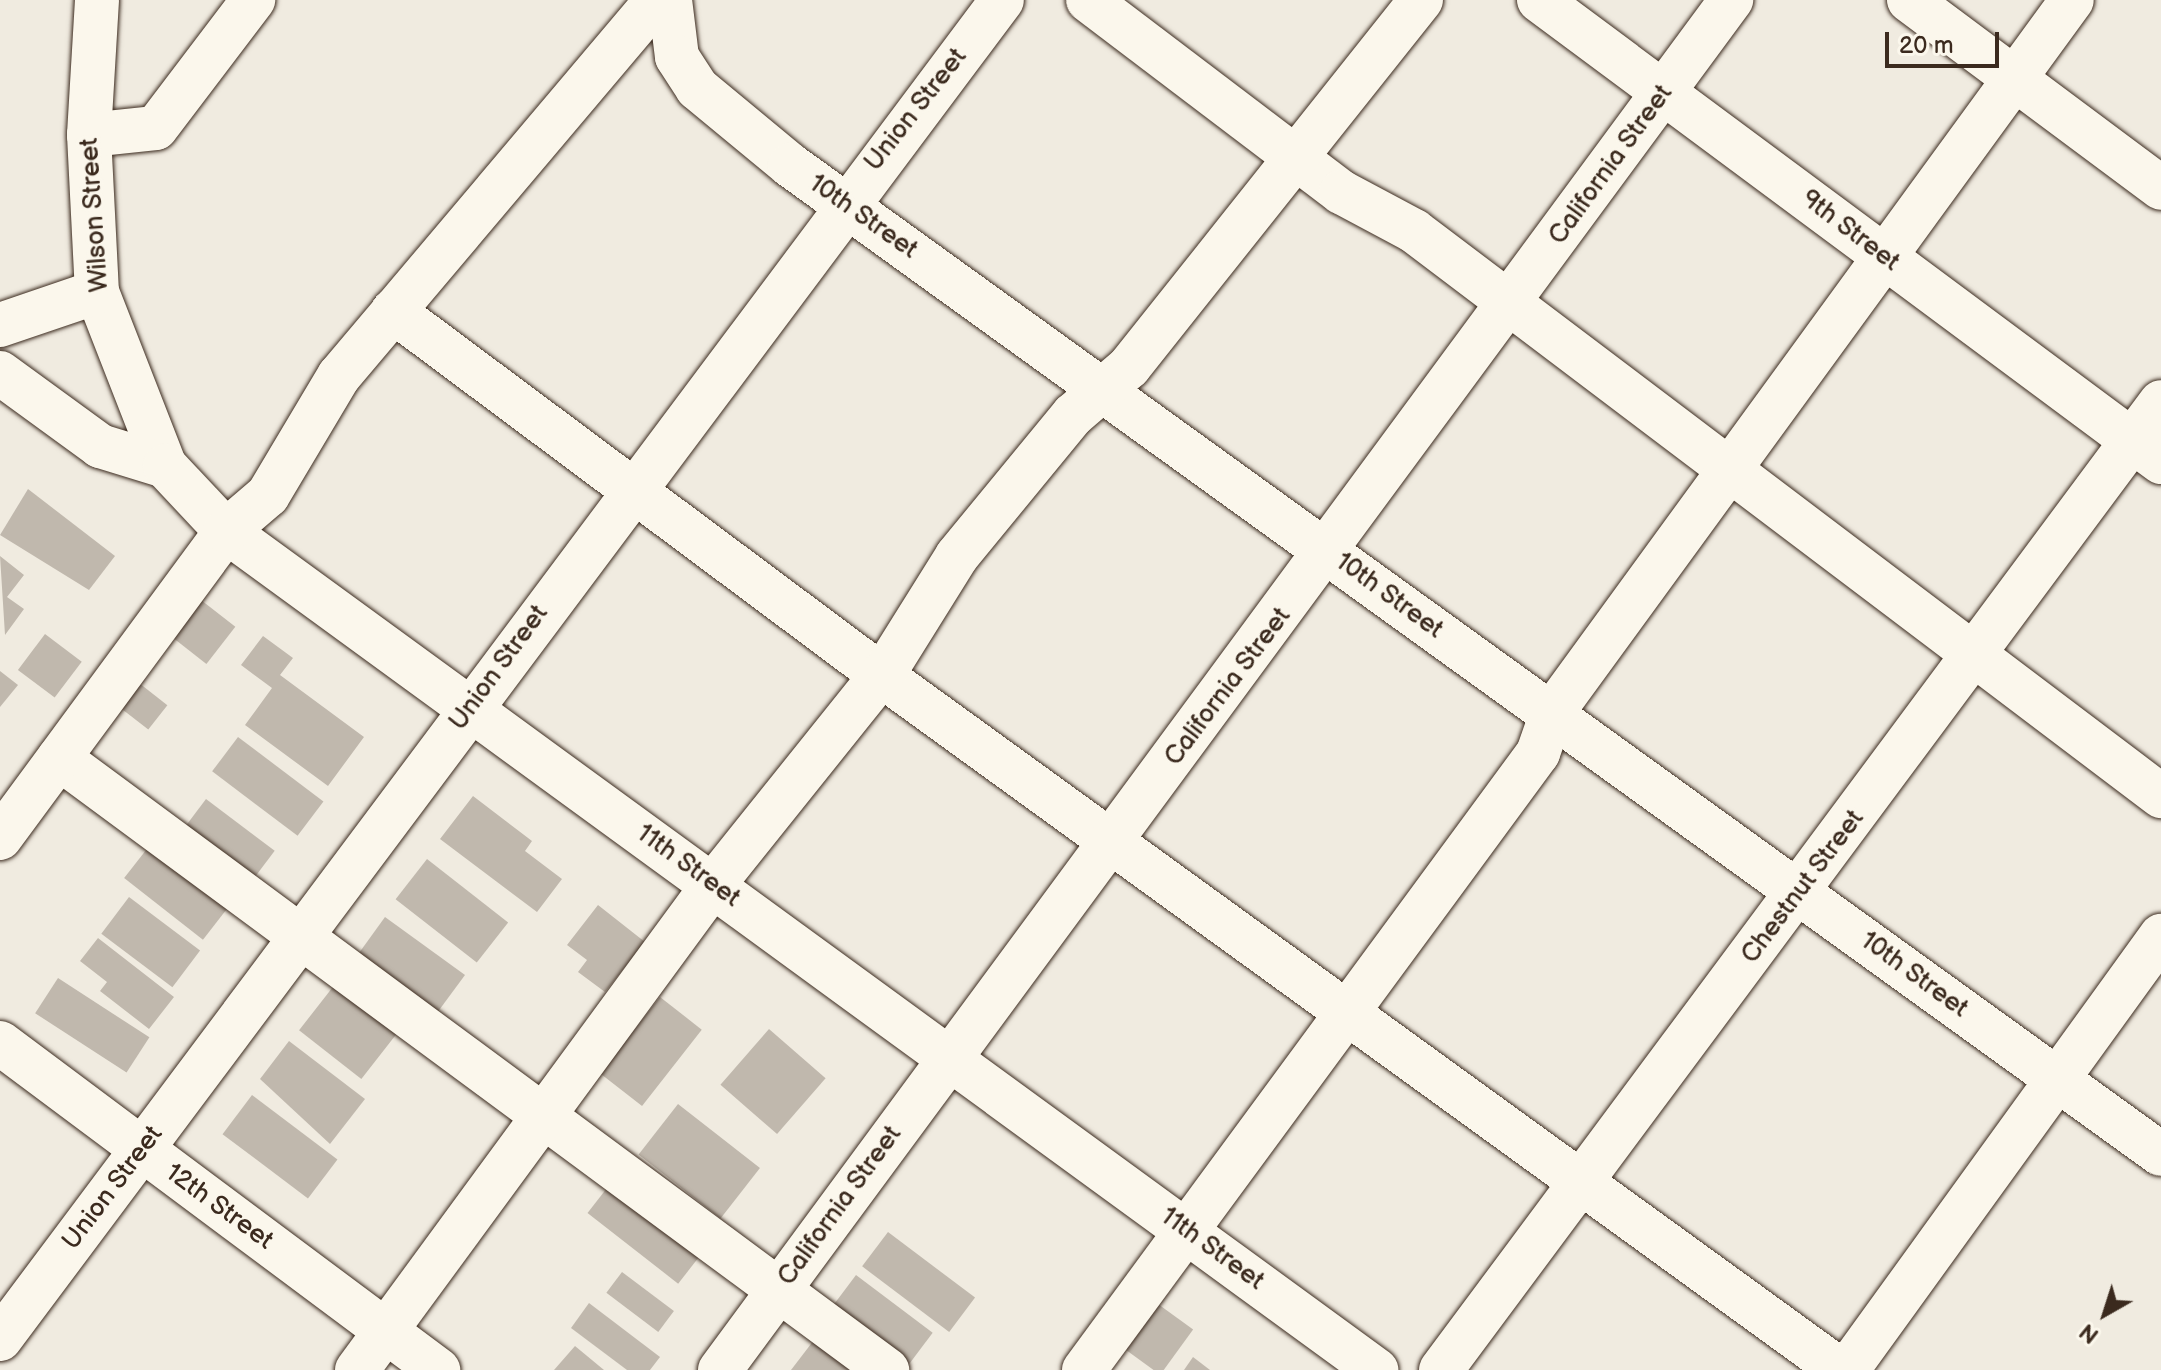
<!DOCTYPE html>
<html>
<head>
<meta charset="utf-8">
<style>
	body { margin:0 }
	#map { position:relative; width:2161px; height:1370px; overflow:hidden; background:#f0ebe0; font-family:"Balsamiq Sans",sans-serif }
	div>[style] { position:absolute }
	.building>* { inset:0; background:#c0b8ad; transform-origin:0 0 }
	.roads { filter:drop-shadow(0 0 2px #3b2a1e) drop-shadow(0 0 2px #3b2a1e) }
	.minor>* { height:44px; margin:-22px; padding:0 22px; transform-origin:22px; border-radius:22px; background:#fbf7ec }
	span { translate:-50% -50%; white-space:nowrap; text-align:center; line-height:1.15; -webkit-text-stroke:7px #fbf7ec; paint-order:stroke }
	.street-label { font-size:26px; color:#3b2a1e }
	.north { position:absolute; left:2065px; top:1274px; width:80px; height:80px; -webkit-text-stroke:6px #fbf7ec; paint-order:stroke; rotate:219deg; font-size:22px; font-weight:700; line-height:32px; text-align:center; color:#3b2a1e }
	.north::after { content:''; display:block; margin:auto; width:28px; height:36px; background:#3b2a1e; clip-path:polygon(50% 0,100% 100%,50% 72%,0 100%) }
	.scale { position:absolute; left:1885px; top:32px; width:114px; height:36px; box-sizing:border-box; border:4px solid #3b2a1e; border-top:0; padding-left:10px; font-size:24px; line-height:28px; white-space:nowrap; color:#3b2a1e; -webkit-text-stroke:6px #fbf7ec; paint-order:stroke }
</style>
</head>
<body>
<div id="map">
	<div class="building">
		<div style="clip-path:polygon(28px 489px,115px 556px,89px 590px,0 535px)"></div>
		<div style="clip-path:polygon(0 556px,24px 575px,7px 597px,24px 609px,5px 635px)"></div>
		<div style="left:192px;top:593px;width:55px;height:47px;rotate:38deg"></div>
		<div style="left:45px;top:634px;width:46px;height:45px;rotate:37deg"></div>
		<div style="clip-path:polygon(263px 636px,293px 658px,280px 675px,364px 737px,328px 786px,245px 725px,272px 688px,241px 665px)"></div>
		<div style="clip-path:polygon(0 671px,18px 685px,0 707px)"></div>
		<div style="left:139px;top:683px;width:36px;height:31px;rotate:38deg"></div>
		<div style="left:238px;top:737px;width:107px;height:43px;rotate:37deg"></div>
		<div style="clip-path:polygon(473px 796px,532px 841px,525px 851px,562px 879px,537px 912px,440px 839px)"></div>
		<div style="left:206px;top:799px;width:86px;height:46px;rotate:37deg"></div>
		<div style="left:150px;top:845px;width:100px;height:42px;rotate:38deg"></div>
		<div style="left:427px;top:859px;width:103px;height:51px;rotate:38deg"></div>
		<div style="left:129px;top:897px;width:89px;height:46px;rotate:37deg"></div>
		<div style="clip-path:polygon(598px 905px,645px 942px,605px 992px,578px 972px,587px 960px,567px 945px)"></div>
		<div style="clip-path:polygon(385px 917px,465px 975px,434px 1017px,359px 953px)"></div>
		<div style="clip-path:polygon(98px 938px,174px 997px,149px 1029px,100px 991px,107px 982px,80px 961px)"></div>
		<div style="left:58px;top:978px;width:109px;height:42px;rotate:33deg"></div>
		<div style="left:336px;top:983px;width:79px;height:60px;rotate:38deg"></div>
		<div style="left:660px;top:997px;width:53px;height:97px;rotate:38deg"></div>
		<div style="left:769px;top:1029px;width:75px;height:74px;rotate:41deg"></div>
		<div style="clip-path:polygon(289px 1041px,365px 1099px,330px 1144px,260px 1079px)"></div>
		<div style="left:252px;top:1095px;width:107px;height:49px;rotate:37deg"></div>
		<div style="left:678px;top:1104px;width:104px;height:64px;rotate:38deg"></div>
		<div style="left:614px;top:1179px;width:115px;height:43px;rotate:38deg"></div>
		<div style="left:888px;top:1232px;width:109px;height:43px;rotate:37deg"></div>
		<div style="left:622px;top:1272px;width:65px;height:26px;rotate:37deg"></div>
		<div style="left:856px;top:1275px;width:96px;height:44px;rotate:37deg"></div>
		<div style="left:1147px;top:1296px;width:57px;height:56px;rotate:36deg"></div>
		<div style="clip-path:polygon(589px 1303px,660px 1357px,650px 1370px,627px 1370px,571px 1328px)"></div>
		<div style="clip-path:polygon(814px 1340px,853px 1370px,791px 1370px)"></div>
		<div style="clip-path:polygon(575px 1346px,604px 1370px,554px 1370px)"></div>
		<div style="clip-path:polygon(1193px 1357px,1210px 1370px,1184px 1370px)"></div>
	</div>
	<div class="roads">
		<div class="minor">
			<div style="left:97px;top:0;width:135px;rotate:93.4deg"></div>
			<div style="left:89px;top:135px;width:157px;rotate:87.1deg"></div>
			<div style="left:97px;top:292px;width:187px;rotate:68.7deg"></div>
			<div style="left:670px;top:0;width:57px;rotate:83deg"></div>
			<div style="left:677px;top:57px;width:37px;rotate:57deg"></div>
			<div style="left:697px;top:88px;width:121px;rotate:39.6deg"></div>
			<div style="left:790px;top:165px;width:1690px;rotate:35.81deg"></div>
			<div style="left:1088px;top:0;width:318px;rotate:37.2deg"></div>
			<div style="left:1341px;top:192px;width:83px;rotate:28.1deg"></div>
			<div style="left:1414px;top:231px;width:937px;rotate:37.1deg"></div>
			<div style="left:1539px;top:0;width:775px;rotate:36.6deg"></div>
			<div style="left:1909px;top:0;width:314px;rotate:36.7deg"></div>
			<div style="left:89px;top:135px;width:67px;rotate:-6deg"></div>
			<div style="left:156px;top:128px;width:161px;rotate:-52.8deg"></div>
			<div style="left:393px;top:311px;width:609px;rotate:36.72deg"></div>
			<div style="left:881px;top:675px;width:1184px;rotate:35.93deg"></div>
			<div style="left:0;top:325px;width:102px;rotate:-18.8deg"></div>
			<div style="left:0;top:373px;width:124px;rotate:36.1deg"></div>
			<div style="left:100px;top:446px;width:68px;rotate:17.1deg"></div>
			<div style="left:165px;top:466px;width:89px;rotate:46.8deg"></div>
			<div style="left:226px;top:531px;width:1424px;rotate:36.11deg"></div>
			<div style="left:59px;top:758px;width:1030px;rotate:36.47deg"></div>
			<div style="left:0;top:838px;width:381px;rotate:-53.6deg"></div>
			<div style="left:226px;top:531px;width:55px;rotate:-40.6deg"></div>
			<div style="left:268px;top:495px;width:139px;rotate:-59.2deg"></div>
			<div style="left:339px;top:376px;width:492px;rotate:-49.8deg"></div>
			<div style="left:0;top:1043px;width:547px;rotate:36.74deg"></div>
			<div style="left:0;top:1339px;width:1672px;rotate:-53.19deg"></div>
			<div style="left:357px;top:1370px;width:602px;rotate:-53.72deg"></div>
			<div style="left:713px;top:885px;width:282px;rotate:-51.3deg"></div>
			<div style="left:889px;top:665px;width:128px;rotate:-58deg"></div>
			<div style="left:957px;top:556px;width:183px;rotate:-50.6deg"></div>
			<div style="left:1073px;top:415px;width:74px;rotate:-40.6deg"></div>
			<div style="left:1129px;top:367px;width:469px;rotate:-51.5deg"></div>
			<div style="left:720px;top:1370px;width:1703px;rotate:-53.57deg"></div>
			<div style="left:1084px;top:1370px;width:766px;rotate:-53.65deg"></div>
			<div style="left:1538px;top:753px;width:42px;rotate:-70.7deg"></div>
			<div style="left:1552px;top:713px;width:882px;rotate:-53.9deg"></div>
			<div style="left:1441px;top:1370px;width:1206px;rotate:-53.36deg"></div>
			<div style="left:1847px;top:1370px;width:536px;rotate:-54.11deg"></div>
		</div>
	</div>
	<div class="street-label">
		<span style="left:916px;top:110px;rotate:-52deg">Union Street</span>
		<span style="left:1611px;top:165px;rotate:-54deg">California Street</span>
		<span style="left:95px;top:215px;rotate:-94deg">Wilson Street</span>
		<span style="left:863px;top:217px;rotate:35deg">10th Street</span>
		<span style="left:1850px;top:231px;rotate:37deg">9th Street</span>
		<span style="left:1389px;top:596px;rotate:36deg">10th Street</span>
		<span style="left:499px;top:668px;rotate:-54deg">Union Street</span>
		<span style="left:1228px;top:687px;rotate:-53deg">California Street</span>
		<span style="left:688px;top:866px;rotate:36deg">11th Street</span>
		<span style="left:1803px;top:887px;rotate:-53deg">Chestnut Street</span>
		<span style="left:1914px;top:975px;rotate:36deg">10th Street</span>
		<span style="left:113px;top:1188px;rotate:-53deg">Union Street</span>
		<span style="left:840px;top:1206px;rotate:-54deg">California Street</span>
		<span style="left:219px;top:1207px;rotate:36deg">12th Street</span>
		<span style="left:1212px;top:1249px;rotate:36deg">11th Street</span>
	</div>
	<div class="north">N</div>
	<div class="scale">20 m</div>
</div>
</body>
</html>
